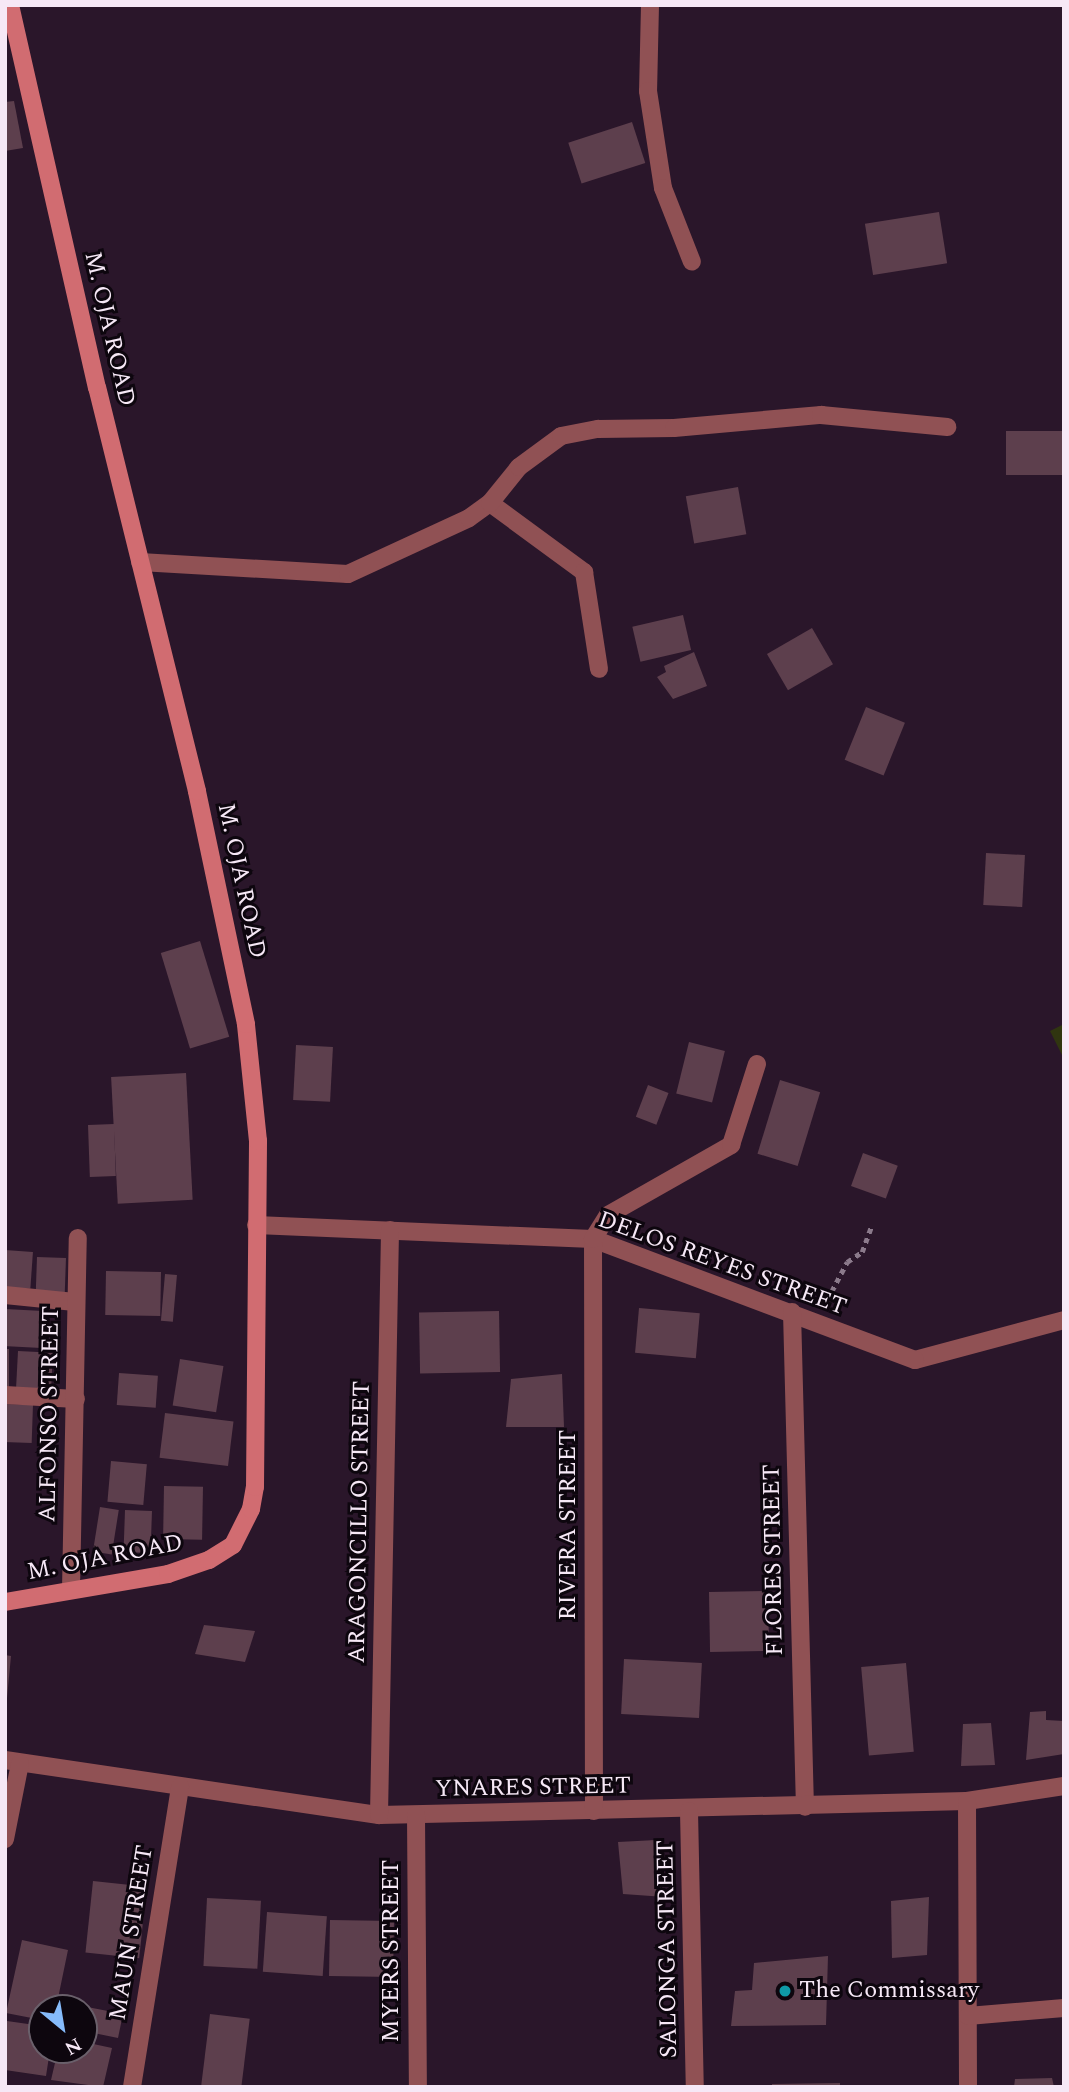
<!DOCTYPE html>
<html>
<head>
<meta charset="utf-8">
<style>
	body { margin:0 }
	#map { position:relative; width:1069px; height:2092px; overflow:hidden; background:#2a162a; font-family:Spectral,serif }
	div>[style] { position:absolute }
	.green>* { inset:0; background:#303510 }
	.building>* { inset:0; background:#5d3f4d; transform-origin:0 0 }
	.path>* { height:4.5px; margin-top:-2.25px; transform-origin:0; background:repeating-linear-gradient(90deg,#8b7a8b 0 5px,transparent 0 10px) }
	.lane>* { height:18px; margin:-9px; padding:0 9px; transform-origin:9px; border-radius:9px; background:#905154 }
	.street>* { height:18px; margin:-9px; padding:0 9px; transform-origin:9px; border-radius:9px; background:#905154 }
	.secondary>* { height:18px; margin:-9px; padding:0 9px; transform-origin:9px; border-radius:9px; background:#d16c71 }
	.dots>* { width:19px; height:19px; translate:-50% -50%; box-sizing:border-box; border:4px solid #0d060e; border-radius:50% }
	span { translate:-50% -50%; white-space:nowrap; text-align:center; line-height:1.15; -webkit-text-stroke:6px #0d060e; paint-order:stroke }
	.street-label { font-size:24px; color:#f6e8f6 }
	.poi-label { font-size:24px; color:#f6e8f6 }
	.left { translate:0 -50%; text-align:left }
	.frame { position:absolute; inset:0; border:7px solid #f6e8f6; pointer-events:none }
	.north { position:absolute; left:28px; top:1994px; width:70px; height:70px; box-sizing:border-box; background:#0d060e; border:2px solid #6a606b; border-radius:50%; rotate:150deg; font-size:19px; font-weight:700; line-height:28px; text-align:center; color:#f6e8f6 }
	.north::after { content:''; display:block; margin:auto; width:24px; height:32px; background:#86bbfb; clip-path:polygon(50% 0,100% 100%,50% 72%,0 100%) }
</style>
</head>
<body>
<div id="map">
	<div class="green">
		<div style="clip-path:polygon(1064px 1024px,1064px 1059px,1050px 1031px)"></div>
	</div>
	<div class="building">
		<div style="clip-path:polygon(14px 101px,23px 148px,5px 151px,5px 102px)"></div>
		<div style="left:632px;top:122px;width:43px;height:67px;rotate:72deg"></div>
		<div style="left:939px;top:212px;width:52px;height:75px;rotate:81deg"></div>
		<div style="left:1064px;top:431px;width:44px;height:58px;rotate:90deg"></div>
		<div style="left:738px;top:487px;width:48px;height:53px;rotate:80deg"></div>
		<div style="left:683px;top:615px;width:36px;height:52px;rotate:77deg"></div>
		<div style="left:812px;top:628px;width:42px;height:52px;rotate:60deg"></div>
		<div style="clip-path:polygon(694px 652px,707px 686px,673px 699px,657px 677px,666px 672px,664px 666px)"></div>
		<div style="left:866px;top:707px;width:42px;height:57px;rotate:22deg"></div>
		<div style="left:986px;top:853px;width:39px;height:52px;rotate:3deg"></div>
		<div style="left:200px;top:941px;width:100px;height:41px;rotate:73deg"></div>
		<div style="left:689px;top:1042px;width:37px;height:53px;rotate:14deg"></div>
		<div style="left:296px;top:1045px;width:37px;height:55px;rotate:3deg"></div>
		<div style="left:186px;top:1073px;width:127px;height:75px;rotate:87deg"></div>
		<div style="left:780px;top:1080px;width:42px;height:77px;rotate:17deg"></div>
		<div style="left:648px;top:1085px;width:22px;height:34px;rotate:21deg"></div>
		<div style="left:114px;top:1124px;width:52px;height:26px;rotate:88deg"></div>
		<div style="left:863px;top:1153px;width:37px;height:35px;rotate:20deg"></div>
		<div style="left:5px;top:1250px;width:28px;height:37px;rotate:4deg"></div>
		<div style="left:37px;top:1257px;width:29px;height:35px;rotate:2deg"></div>
		<div style="left:106px;top:1271px;width:55px;height:44px;rotate:1deg"></div>
		<div style="left:165px;top:1274px;width:12px;height:47px;rotate:5deg"></div>
		<div style="left:639px;top:1308px;width:61px;height:45px;rotate:5deg"></div>
		<div style="left:5px;top:1309px;width:43px;height:37px;rotate:3deg"></div>
		<div style="left:499px;top:1311px;width:61px;height:80px;rotate:89deg"></div>
		<div style="left:5px;top:1349px;width:4px;height:41px"></div>
		<div style="left:18px;top:1351px;width:35px;height:38px;rotate:3deg"></div>
		<div style="left:180px;top:1359px;width:44px;height:47px;rotate:9deg"></div>
		<div style="left:119px;top:1373px;width:39px;height:32px;rotate:4deg"></div>
		<div style="clip-path:polygon(562px 1374px,564px 1427px,506px 1427px,511px 1379px)"></div>
		<div style="left:5px;top:1404px;width:28px;height:38px;rotate:2deg"></div>
		<div style="left:165px;top:1413px;width:69px;height:45px;rotate:7deg"></div>
		<div style="left:111px;top:1461px;width:36px;height:41px;rotate:5deg"></div>
		<div style="left:164px;top:1486px;width:39px;height:53px;rotate:1deg"></div>
		<div style="left:100px;top:1507px;width:19px;height:45px;rotate:9deg"></div>
		<div style="left:125px;top:1510px;width:27px;height:42px;rotate:2deg"></div>
		<div style="left:768px;top:1591px;width:60px;height:59px;rotate:89deg"></div>
		<div style="clip-path:polygon(204px 1625px,255px 1631px,245px 1662px,195px 1654px)"></div>
		<div style="clip-path:polygon(5px 1655px,11px 1656px,7px 1698px,5px 1698px)"></div>
		<div style="left:624px;top:1659px;width:78px;height:55px;rotate:3deg"></div>
		<div style="left:906px;top:1663px;width:89px;height:45px;rotate:85deg"></div>
		<div style="clip-path:polygon(1046px 1711px,1046px 1720px,1064px 1721px,1064px 1754px,1026px 1760px,1030px 1712px)"></div>
		<div style="clip-path:polygon(991px 1723px,995px 1765px,961px 1766px,963px 1724px)"></div>
		<div style="clip-path:polygon(656px 1840px,665px 1897px,623px 1894px,618px 1842px)"></div>
		<div style="left:93px;top:1881px;width:54px;height:72px;rotate:6deg"></div>
		<div style="clip-path:polygon(929px 1897px,927px 1955px,892px 1958px,891px 1901px)"></div>
		<div style="left:207px;top:1898px;width:54px;height:68px;rotate:3deg"></div>
		<div style="left:267px;top:1912px;width:60px;height:60px;rotate:4deg"></div>
		<div style="left:330px;top:1920px;width:64px;height:56px;rotate:1deg"></div>
		<div style="clip-path:polygon(22px 1940px,68px 1950px,56px 2008px,42px 2008px,42px 2020px,6px 2013px)"></div>
		<div style="clip-path:polygon(828px 1956px,826px 2025px,731px 2026px,735px 1991px,752px 1990px,754px 1963px)"></div>
		<div style="clip-path:polygon(67px 2003px,123px 2014px,118px 2038px,84px 2031px,84px 2008px,66px 2008px)"></div>
		<div style="left:210px;top:2014px;width:40px;height:74px;rotate:7deg"></div>
		<div style="clip-path:polygon(7px 2021px,42px 2026px,42px 2050px,50px 2050px,46px 2076px,5px 2070px)"></div>
		<div style="clip-path:polygon(84px 2042px,112px 2048px,103px 2087px,51px 2080px,58px 2050px,84px 2050px)"></div>
		<div style="clip-path:polygon(1052px 2078px,1054px 2087px,1014px 2087px,1015px 2079px)"></div>
		<div style="clip-path:polygon(840px 2083px,840px 2087px,772px 2087px,772px 2084px)"></div>
	</div>
	<div class="path">
		<div style="left:827px;top:1300px;width:43px;rotate:-62.2deg"></div>
		<div style="left:847px;top:1262px;width:18px;rotate:-34deg"></div>
		<div style="left:862px;top:1252px;width:27px;rotate:-70deg"></div>
	</div>
	<div class="lane">
		<div style="left:5px;top:1295px;width:70px;rotate:5.7deg"></div>
		<div style="left:915px;top:1360px;width:154px;rotate:-15deg"></div>
		<div style="left:5px;top:1395px;width:71px;rotate:3.2deg"></div>
	</div>
	<div class="street">
		<div style="left:650px;top:5px;width:86px;rotate:91.3deg"></div>
		<div style="left:648px;top:91px;width:98px;rotate:81.2deg"></div>
		<div style="left:663px;top:188px;width:79px;rotate:68.6deg"></div>
		<div style="left:490px;top:503px;width:117px;rotate:36.3deg"></div>
		<div style="left:584px;top:572px;width:98px;rotate:81.2deg"></div>
		<div style="left:140px;top:562px;width:208px;rotate:3.3deg"></div>
		<div style="left:348px;top:574px;width:133px;rotate:-24.8deg"></div>
		<div style="left:469px;top:518px;width:26px;rotate:-36deg"></div>
		<div style="left:490px;top:503px;width:46px;rotate:-51.1deg"></div>
		<div style="left:519px;top:467px;width:52px;rotate:-36.4deg"></div>
		<div style="left:561px;top:436px;width:38px;rotate:-11deg"></div>
		<div style="left:598px;top:429px;width:76px;rotate:-0.8deg"></div>
		<div style="left:674px;top:428px;width:148px;rotate:-5.1deg"></div>
		<div style="left:821px;top:415px;width:127px;rotate:5.4deg"></div>
		<div style="left:256px;top:1225px;width:337px;rotate:2.4deg"></div>
		<div style="left:593px;top:1239px;width:344px;rotate:20.6deg"></div>
		<div style="left:792px;top:1312px;width:495px;rotate:88.5deg"></div>
		<div style="left:71px;top:1590px;width:352px;rotate:-88.9deg"></div>
		<div style="left:5px;top:1760px;width:378px;rotate:8.4deg"></div>
		<div style="left:379px;top:1815px;width:588px;rotate:-1.36deg"></div>
		<div style="left:967px;top:1801px;width:98px;rotate:-8.8deg"></div>
		<div style="left:967px;top:1801px;width:286px;rotate:89.8deg"></div>
		<div style="left:594px;top:1811px;width:572px;rotate:-90.1deg"></div>
		<div style="left:593px;top:1239px;width:28px;rotate:-58deg"></div>
		<div style="left:608px;top:1215px;width:142px;rotate:-29.6deg"></div>
		<div style="left:731px;top:1145px;width:85px;rotate:-72.2deg"></div>
		<div style="left:689px;top:1811px;width:276px;rotate:88.8deg"></div>
		<div style="left:379px;top:1815px;width:585px;rotate:-88.92deg"></div>
		<div style="left:416px;top:1815px;width:272px;rotate:89.6deg"></div>
		<div style="left:5px;top:1839px;width:77px;rotate:-78.8deg"></div>
		<div style="left:968px;top:2016px;width:96px;rotate:-4.8deg"></div>
		<div style="left:132px;top:2087px;width:304px;rotate:-80.9deg"></div>
	</div>
	<div class="secondary">
		<div style="left:5px;top:1602px;width:165px;rotate:-9.7deg"></div>
		<div style="left:168px;top:1574px;width:43px;rotate:-18.9deg"></div>
		<div style="left:209px;top:1560px;width:28px;rotate:-32deg"></div>
		<div style="left:233px;top:1545px;width:40px;rotate:-63.4deg"></div>
		<div style="left:251px;top:1509px;width:22px;rotate:-80deg"></div>
		<div style="left:255px;top:1487px;width:346px;rotate:-89.5deg"></div>
		<div style="left:258px;top:1141px;width:118px;rotate:-95.9deg"></div>
		<div style="left:246px;top:1024px;width:238px;rotate:-101.9deg"></div>
		<div style="left:197px;top:791px;width:415px;rotate:-103.9deg"></div>
		<div style="left:97px;top:388px;width:393px;rotate:-102.8deg"></div>
	</div>
	<div class="dots">
		<div style="left:785px;top:1991px;background:#0f9aa8"></div>
	</div>
	<div class="street-label">
		<span style="left:109px;top:329px;rotate:77deg">M. OJA ROAD</span>
		<span style="left:241px;top:881px;rotate:78deg">M. OJA ROAD</span>
		<span style="left:722px;top:1264px;rotate:20deg">DELOS REYES STREET</span>
		<span style="left:50px;top:1414px;rotate:-89deg">ALFONSO STREET</span>
		<span style="left:360px;top:1522px;rotate:-89deg">ARAGONCILLO STREET</span>
		<span style="left:569px;top:1525px;rotate:-90deg">RIVERA STREET</span>
		<span style="left:105px;top:1558px;rotate:-11deg">M. OJA ROAD</span>
		<span style="left:774px;top:1560px;rotate:-91deg">FLORES STREET</span>
		<span style="left:533px;top:1788px;rotate:-1deg">YNARES STREET</span>
		<span style="left:132px;top:1933px;rotate:-81deg">MAUN STREET</span>
		<span style="left:668px;top:1949px;rotate:-91deg">SALONGA STREET</span>
		<span style="left:392px;top:1951px;rotate:-90deg">MYERS STREET</span>
	</div>
	<div class="poi-label">
		<span class="left" style="left:799px;top:1991px">The Commissary</span>
	</div>
	<div class="frame"></div>
	<div class="north">N</div>
</div>
</body>
</html>
